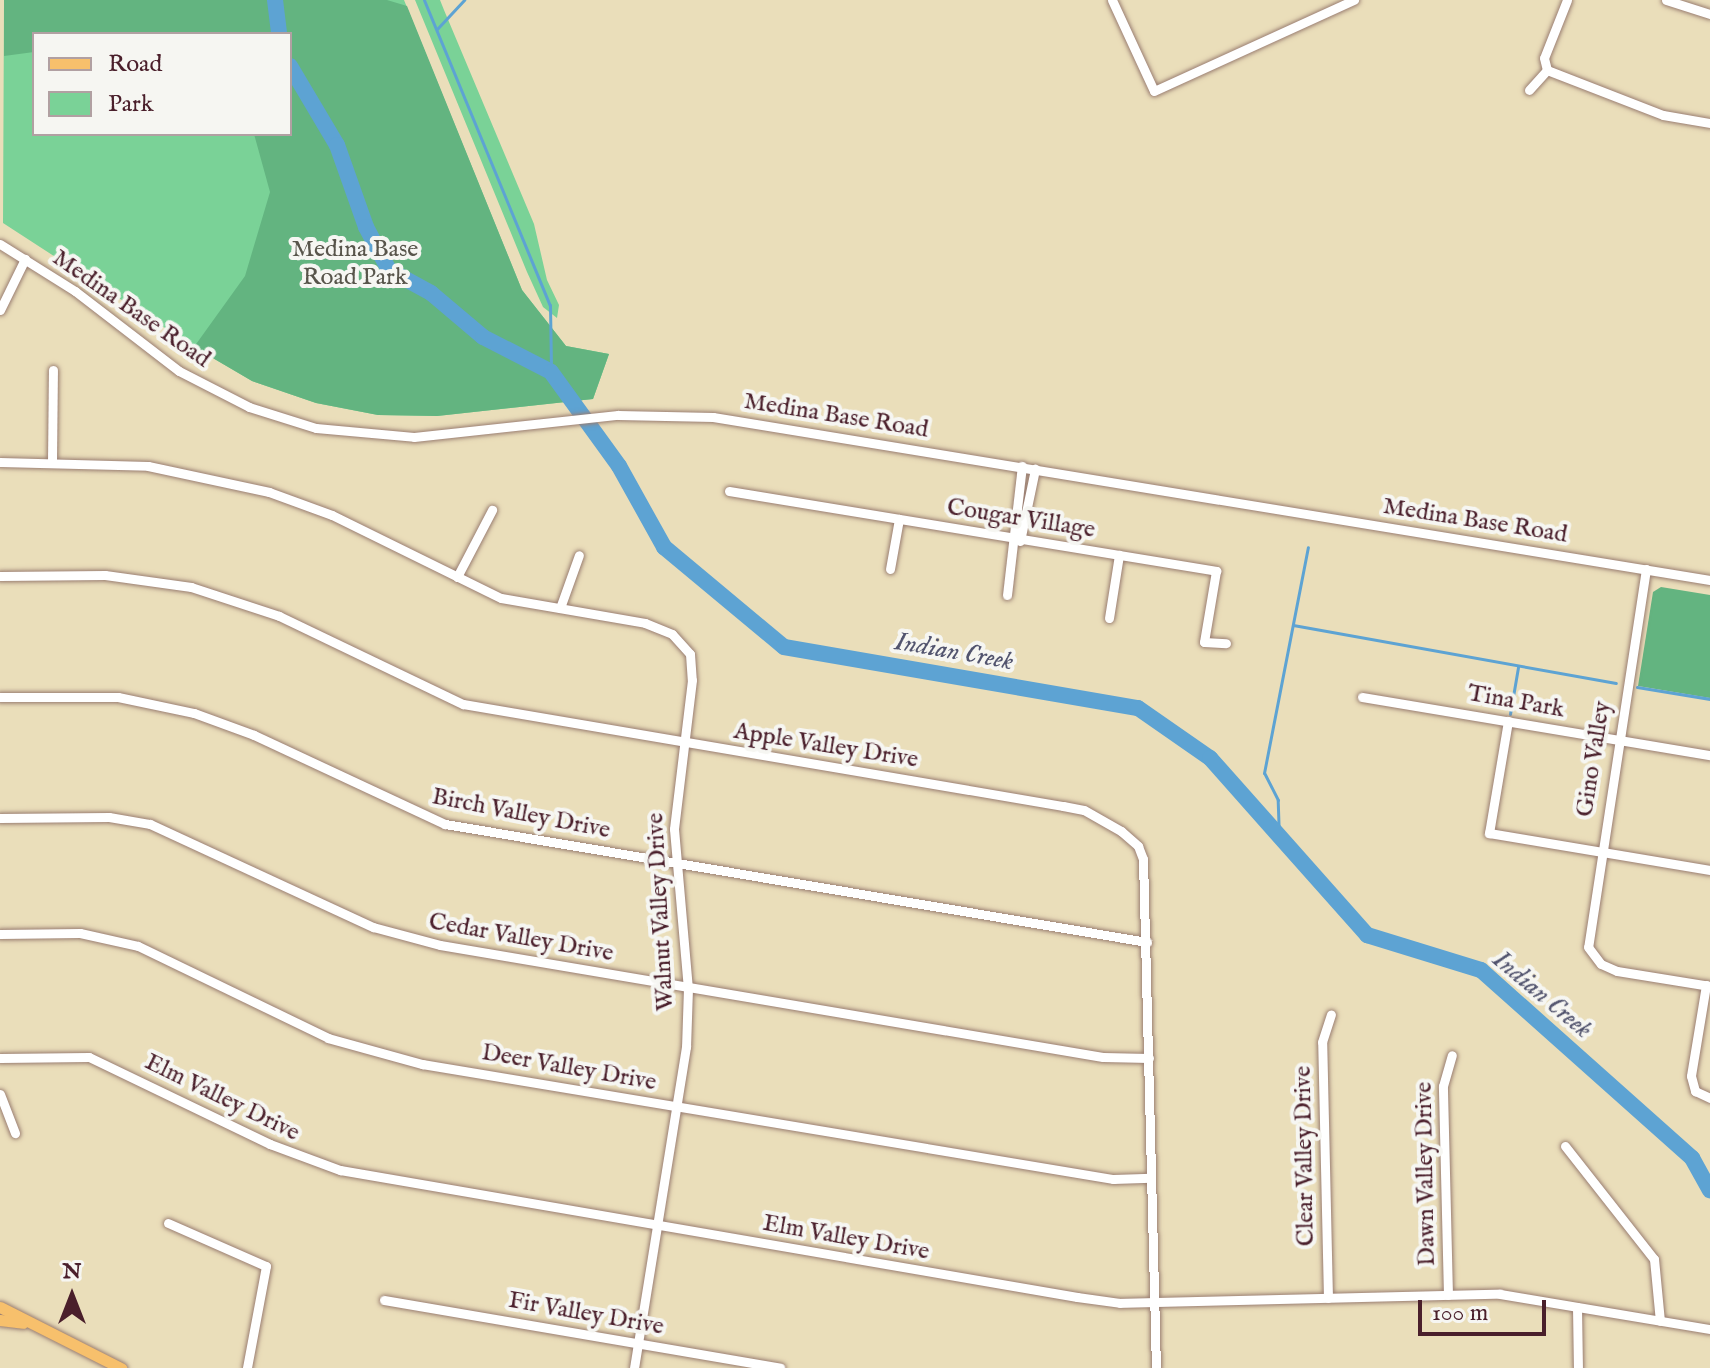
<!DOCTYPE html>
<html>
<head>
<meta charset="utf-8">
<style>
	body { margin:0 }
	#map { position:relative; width:1710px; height:1368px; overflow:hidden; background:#eadeba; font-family:"IM FELL English",serif }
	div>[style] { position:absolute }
	.green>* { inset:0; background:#7ad297 }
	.forest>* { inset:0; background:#63b480 }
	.stream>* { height:3px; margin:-1.5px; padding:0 1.5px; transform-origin:1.5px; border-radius:1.5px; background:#5da3d3 }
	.river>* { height:16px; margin:-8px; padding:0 8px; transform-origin:8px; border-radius:8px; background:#5da3d3 }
	.roads { filter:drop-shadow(0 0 2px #9a7e72) drop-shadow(0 0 2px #9a7e72) }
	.minor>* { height:9px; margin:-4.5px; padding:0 4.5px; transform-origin:4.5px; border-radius:4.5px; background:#fff }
	.major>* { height:11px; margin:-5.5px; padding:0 5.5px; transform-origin:5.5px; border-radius:5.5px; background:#f7c06c }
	span { translate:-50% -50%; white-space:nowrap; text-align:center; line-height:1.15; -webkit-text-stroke:8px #f6f6f2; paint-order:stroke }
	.park-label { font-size:24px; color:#58554b }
	.street-label { font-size:24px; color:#4a1f2b }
	.water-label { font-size:26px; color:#52546e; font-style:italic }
	.legend { position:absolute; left:32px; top:32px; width:260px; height:104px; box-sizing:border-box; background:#f6f6f2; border:2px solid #b1a0a2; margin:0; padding:10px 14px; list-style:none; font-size:24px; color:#4a1f2b }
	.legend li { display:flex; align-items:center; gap:16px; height:40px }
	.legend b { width:40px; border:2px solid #b1a0a2 }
	.north { position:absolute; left:32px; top:1256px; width:80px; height:80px; -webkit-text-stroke:6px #f6f6f2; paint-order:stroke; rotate:0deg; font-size:22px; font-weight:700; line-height:32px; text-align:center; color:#4a1f2b }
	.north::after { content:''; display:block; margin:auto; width:28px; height:36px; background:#4a1f2b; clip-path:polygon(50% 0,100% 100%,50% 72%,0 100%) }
	.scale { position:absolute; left:1418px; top:1300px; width:128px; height:36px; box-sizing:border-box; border:4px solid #4a1f2b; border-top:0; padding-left:10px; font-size:24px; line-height:28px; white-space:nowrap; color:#4a1f2b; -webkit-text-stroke:6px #f6f6f2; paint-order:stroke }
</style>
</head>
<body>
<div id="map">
	<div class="green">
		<div style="clip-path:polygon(evenodd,4px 0,404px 0,522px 290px,566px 346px,609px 354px,593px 399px,437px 416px,378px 415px,316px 403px,252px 381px,194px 347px,3px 223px,4px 0,34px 34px,290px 34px,290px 134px,34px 134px,34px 34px)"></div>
		<div style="clip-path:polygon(415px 0,440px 0,444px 10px,534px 224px,547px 280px,559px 305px,557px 318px,543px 307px,527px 272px)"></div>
	</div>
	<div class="forest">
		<div style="clip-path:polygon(4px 0,387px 0,407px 6px,522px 290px,566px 346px,609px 354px,593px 399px,437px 416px,378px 415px,316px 403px,252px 381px,194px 347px,245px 276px,270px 192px,254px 134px,290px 134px,290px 34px,34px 34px,34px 52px,4px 56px)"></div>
		<div style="clip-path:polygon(1661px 587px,1710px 595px,1710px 698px,1638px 686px,1653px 592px)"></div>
	</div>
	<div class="stream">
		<div style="left:424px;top:0;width:330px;rotate:67.6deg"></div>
		<div style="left:550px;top:305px;width:67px;rotate:89.1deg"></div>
		<div style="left:437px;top:29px;width:40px;rotate:-47deg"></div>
		<div style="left:1293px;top:625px;width:328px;rotate:10.2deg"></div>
		<div style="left:1637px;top:687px;width:74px;rotate:9.3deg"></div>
		<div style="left:1510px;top:714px;width:48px;rotate:-80.3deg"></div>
		<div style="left:1279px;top:838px;width:38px;rotate:-92deg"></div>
		<div style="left:1278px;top:800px;width:30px;rotate:-117deg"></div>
		<div style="left:1264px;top:773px;width:230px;rotate:-79deg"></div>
	</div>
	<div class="river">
		<div style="left:275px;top:0;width:34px;rotate:83deg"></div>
		<div style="left:290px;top:66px;width:92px;rotate:59.3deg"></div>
		<div style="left:337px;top:145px;width:87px;rotate:70.5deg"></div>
		<div style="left:366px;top:227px;width:49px;rotate:61.9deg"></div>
		<div style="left:389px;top:270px;width:48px;rotate:28.7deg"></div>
		<div style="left:431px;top:293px;width:68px;rotate:40.2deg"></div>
		<div style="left:483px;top:337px;width:76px;rotate:27.2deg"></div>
		<div style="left:551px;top:372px;width:116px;rotate:54.1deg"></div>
		<div style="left:619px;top:466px;width:93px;rotate:60.9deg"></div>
		<div style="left:664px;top:547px;width:156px;rotate:39.8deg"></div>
		<div style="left:784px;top:647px;width:359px;rotate:9.8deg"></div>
		<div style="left:1138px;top:708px;width:88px;rotate:34.8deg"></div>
		<div style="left:1210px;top:758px;width:237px;rotate:48.4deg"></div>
		<div style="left:1367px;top:935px;width:119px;rotate:17.1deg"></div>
		<div style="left:1481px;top:970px;width:283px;rotate:41.7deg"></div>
		<div style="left:1692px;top:1158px;width:37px;rotate:61deg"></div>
	</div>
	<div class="roads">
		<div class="minor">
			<div style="left:1112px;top:0;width:100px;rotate:65.2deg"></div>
			<div style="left:1154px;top:91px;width:220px;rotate:-24.5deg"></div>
			<div style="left:1567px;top:0;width:62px;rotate:111.6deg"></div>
			<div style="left:1544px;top:58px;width:12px;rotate:76deg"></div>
			<div style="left:1547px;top:70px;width:124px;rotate:21.2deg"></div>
			<div style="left:1663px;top:115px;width:48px;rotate:9.7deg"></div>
			<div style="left:1666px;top:0;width:46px;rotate:17.7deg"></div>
			<div style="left:1529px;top:90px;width:27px;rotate:-48deg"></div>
			<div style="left:0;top:244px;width:89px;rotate:32.1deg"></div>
			<div style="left:75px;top:291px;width:131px;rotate:37.6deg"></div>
			<div style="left:179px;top:371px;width:79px;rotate:27.2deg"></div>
			<div style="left:249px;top:407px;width:70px;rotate:17.4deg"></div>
			<div style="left:316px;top:428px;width:98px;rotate:5.2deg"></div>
			<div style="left:414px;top:437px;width:205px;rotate:-6.2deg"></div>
			<div style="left:618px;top:415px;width:95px;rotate:1.2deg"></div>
			<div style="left:713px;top:417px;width:1010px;rotate:9.29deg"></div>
			<div style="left:0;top:310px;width:57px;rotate:-63.9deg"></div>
			<div style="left:0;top:462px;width:148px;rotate:1.5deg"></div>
			<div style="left:148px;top:466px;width:124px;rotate:12.1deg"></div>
			<div style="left:269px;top:492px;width:67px;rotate:20.1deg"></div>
			<div style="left:332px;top:515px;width:188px;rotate:26.2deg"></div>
			<div style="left:501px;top:598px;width:146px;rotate:9.8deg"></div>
			<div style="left:645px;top:623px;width:29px;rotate:22deg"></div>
			<div style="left:672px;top:634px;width:27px;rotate:48deg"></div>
			<div style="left:690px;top:654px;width:26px;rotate:86deg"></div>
			<div style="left:692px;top:680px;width:150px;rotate:96.9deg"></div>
			<div style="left:674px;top:829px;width:160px;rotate:85deg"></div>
			<div style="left:688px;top:988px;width:59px;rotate:91.9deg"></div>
			<div style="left:686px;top:1047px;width:325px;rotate:99.2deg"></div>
			<div style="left:52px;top:462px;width:92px;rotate:-89.4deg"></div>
			<div style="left:729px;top:491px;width:494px;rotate:9.3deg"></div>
			<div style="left:1216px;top:571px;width:72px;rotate:99.6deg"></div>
			<div style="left:1204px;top:642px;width:22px;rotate:3deg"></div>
			<div style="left:1020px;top:541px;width:74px;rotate:-78.2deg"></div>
			<div style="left:890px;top:569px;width:51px;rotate:-79.8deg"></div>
			<div style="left:1646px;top:569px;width:382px;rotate:98.7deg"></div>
			<div style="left:1588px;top:947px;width:21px;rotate:53deg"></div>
			<div style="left:1601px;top:964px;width:17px;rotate:24deg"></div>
			<div style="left:1617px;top:971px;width:94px;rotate:9.2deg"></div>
			<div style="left:0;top:576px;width:105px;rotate:-0.5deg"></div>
			<div style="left:105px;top:575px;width:87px;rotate:7.9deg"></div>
			<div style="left:191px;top:587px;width:93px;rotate:18.2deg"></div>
			<div style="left:279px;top:616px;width:204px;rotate:25.6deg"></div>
			<div style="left:463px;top:704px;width:609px;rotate:9.65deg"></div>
			<div style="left:1063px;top:806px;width:21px;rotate:11deg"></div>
			<div style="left:1084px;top:810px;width:43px;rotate:29.6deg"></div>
			<div style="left:1121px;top:831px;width:23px;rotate:41deg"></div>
			<div style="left:1138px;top:846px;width:14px;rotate:69deg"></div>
			<div style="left:1143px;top:859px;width:509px;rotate:88.54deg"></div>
			<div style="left:457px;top:577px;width:76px;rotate:-62.4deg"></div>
			<div style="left:1007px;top:595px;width:130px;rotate:-83.4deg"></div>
			<div style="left:560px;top:608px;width:56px;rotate:-70.3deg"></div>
			<div style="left:1109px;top:618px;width:64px;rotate:-81deg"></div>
			<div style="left:0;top:697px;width:118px"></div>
			<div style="left:118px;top:697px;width:78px;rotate:11.9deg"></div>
			<div style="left:194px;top:713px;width:64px;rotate:20.1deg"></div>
			<div style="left:254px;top:735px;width:211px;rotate:25deg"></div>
			<div style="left:445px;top:824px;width:712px;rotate:9.54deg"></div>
			<div style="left:1362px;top:697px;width:353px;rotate:9.5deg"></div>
			<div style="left:1508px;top:721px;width:114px;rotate:99.6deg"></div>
			<div style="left:1489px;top:833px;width:224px;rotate:9.5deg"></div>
			<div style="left:0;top:818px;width:109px;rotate:-0.5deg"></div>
			<div style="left:109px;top:817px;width:42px;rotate:9.7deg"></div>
			<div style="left:150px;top:824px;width:246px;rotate:24.8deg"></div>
			<div style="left:373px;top:927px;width:69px;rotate:15deg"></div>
			<div style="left:440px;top:945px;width:672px;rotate:9.59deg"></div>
			<div style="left:1103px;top:1057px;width:46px;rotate:1.2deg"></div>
			<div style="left:0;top:934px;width:80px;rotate:-0.7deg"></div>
			<div style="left:80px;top:933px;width:59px;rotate:12.6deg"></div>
			<div style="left:138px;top:946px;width:211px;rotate:25.8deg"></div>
			<div style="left:328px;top:1038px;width:98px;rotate:15.5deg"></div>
			<div style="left:422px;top:1064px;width:701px;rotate:9.45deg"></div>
			<div style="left:1113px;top:1179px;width:38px;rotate:-2deg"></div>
			<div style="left:1706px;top:985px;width:92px;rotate:99.4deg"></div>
			<div style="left:1691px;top:1076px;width:16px;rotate:75deg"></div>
			<div style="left:1695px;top:1091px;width:17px;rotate:25deg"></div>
			<div style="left:0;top:1058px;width:89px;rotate:-0.6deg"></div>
			<div style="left:89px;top:1057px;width:201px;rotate:25.7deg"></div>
			<div style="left:270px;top:1144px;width:75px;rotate:20.4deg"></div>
			<div style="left:340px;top:1170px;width:748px;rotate:9.78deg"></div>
			<div style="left:1077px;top:1297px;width:43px;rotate:7.9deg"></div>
			<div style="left:1120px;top:1303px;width:380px;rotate:-1.4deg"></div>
			<div style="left:1500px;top:1294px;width:213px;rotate:9.5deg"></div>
			<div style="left:0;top:1094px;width:42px;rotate:69deg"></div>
			<div style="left:1565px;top:1146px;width:144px;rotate:51.8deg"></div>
			<div style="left:1654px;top:1259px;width:62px;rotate:84.5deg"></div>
			<div style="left:168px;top:1223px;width:107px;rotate:23.7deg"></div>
			<div style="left:266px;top:1266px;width:104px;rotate:100.6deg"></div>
			<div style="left:1448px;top:1295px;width:209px;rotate:-91.4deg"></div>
			<div style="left:1443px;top:1086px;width:32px;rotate:-74deg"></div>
			<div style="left:1328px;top:1298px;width:256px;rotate:-91.3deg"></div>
			<div style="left:1322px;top:1042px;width:29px;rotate:-72deg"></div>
			<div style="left:384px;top:1300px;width:402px;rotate:9.7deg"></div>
			<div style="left:1577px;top:1307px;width:61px;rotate:89.1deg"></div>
		</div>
		<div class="major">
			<div style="left:0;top:1307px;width:136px;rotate:26.8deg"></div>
			<div style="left:0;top:1320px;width:23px;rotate:7deg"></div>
		</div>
	</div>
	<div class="park-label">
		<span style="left:355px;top:264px">Medina Base<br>Road Park</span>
	</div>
	<div class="street-label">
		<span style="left:131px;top:309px;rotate:35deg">Medina Base Road</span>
		<span style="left:836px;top:416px;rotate:9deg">Medina Base Road</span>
		<span style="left:1021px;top:519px;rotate:9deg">Cougar Village</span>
		<span style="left:1475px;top:521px;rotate:9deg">Medina Base Road</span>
		<span style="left:1516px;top:702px;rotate:10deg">Tina Park</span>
		<span style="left:826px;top:746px;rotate:9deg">Apple Valley Drive</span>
		<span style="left:1594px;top:759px;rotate:-81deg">Gino Valley</span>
		<span style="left:521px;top:814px;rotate:11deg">Birch Valley Drive</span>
		<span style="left:661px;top:912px;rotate:-93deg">Walnut Valley Drive</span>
		<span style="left:521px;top:938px;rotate:10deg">Cedar Valley Drive</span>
		<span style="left:569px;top:1068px;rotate:10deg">Deer Valley Drive</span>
		<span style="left:222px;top:1098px;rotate:26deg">Elm Valley Drive</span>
		<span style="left:1305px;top:1156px;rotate:-91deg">Clear Valley Drive</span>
		<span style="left:1426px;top:1174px;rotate:-91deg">Dawn Valley Drive</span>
		<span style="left:846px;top:1238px;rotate:10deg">Elm Valley Drive</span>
		<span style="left:586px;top:1314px;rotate:10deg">Fir Valley Drive</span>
	</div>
	<div class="water-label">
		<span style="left:954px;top:652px;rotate:10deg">Indian Creek</span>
		<span style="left:1542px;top:995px;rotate:40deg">Indian Creek</span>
	</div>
	<ul class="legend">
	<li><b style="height:10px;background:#f7c06c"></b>Road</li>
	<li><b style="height:22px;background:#7ad297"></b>Park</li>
	</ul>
	<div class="north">N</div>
	<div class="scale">100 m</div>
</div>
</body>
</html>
